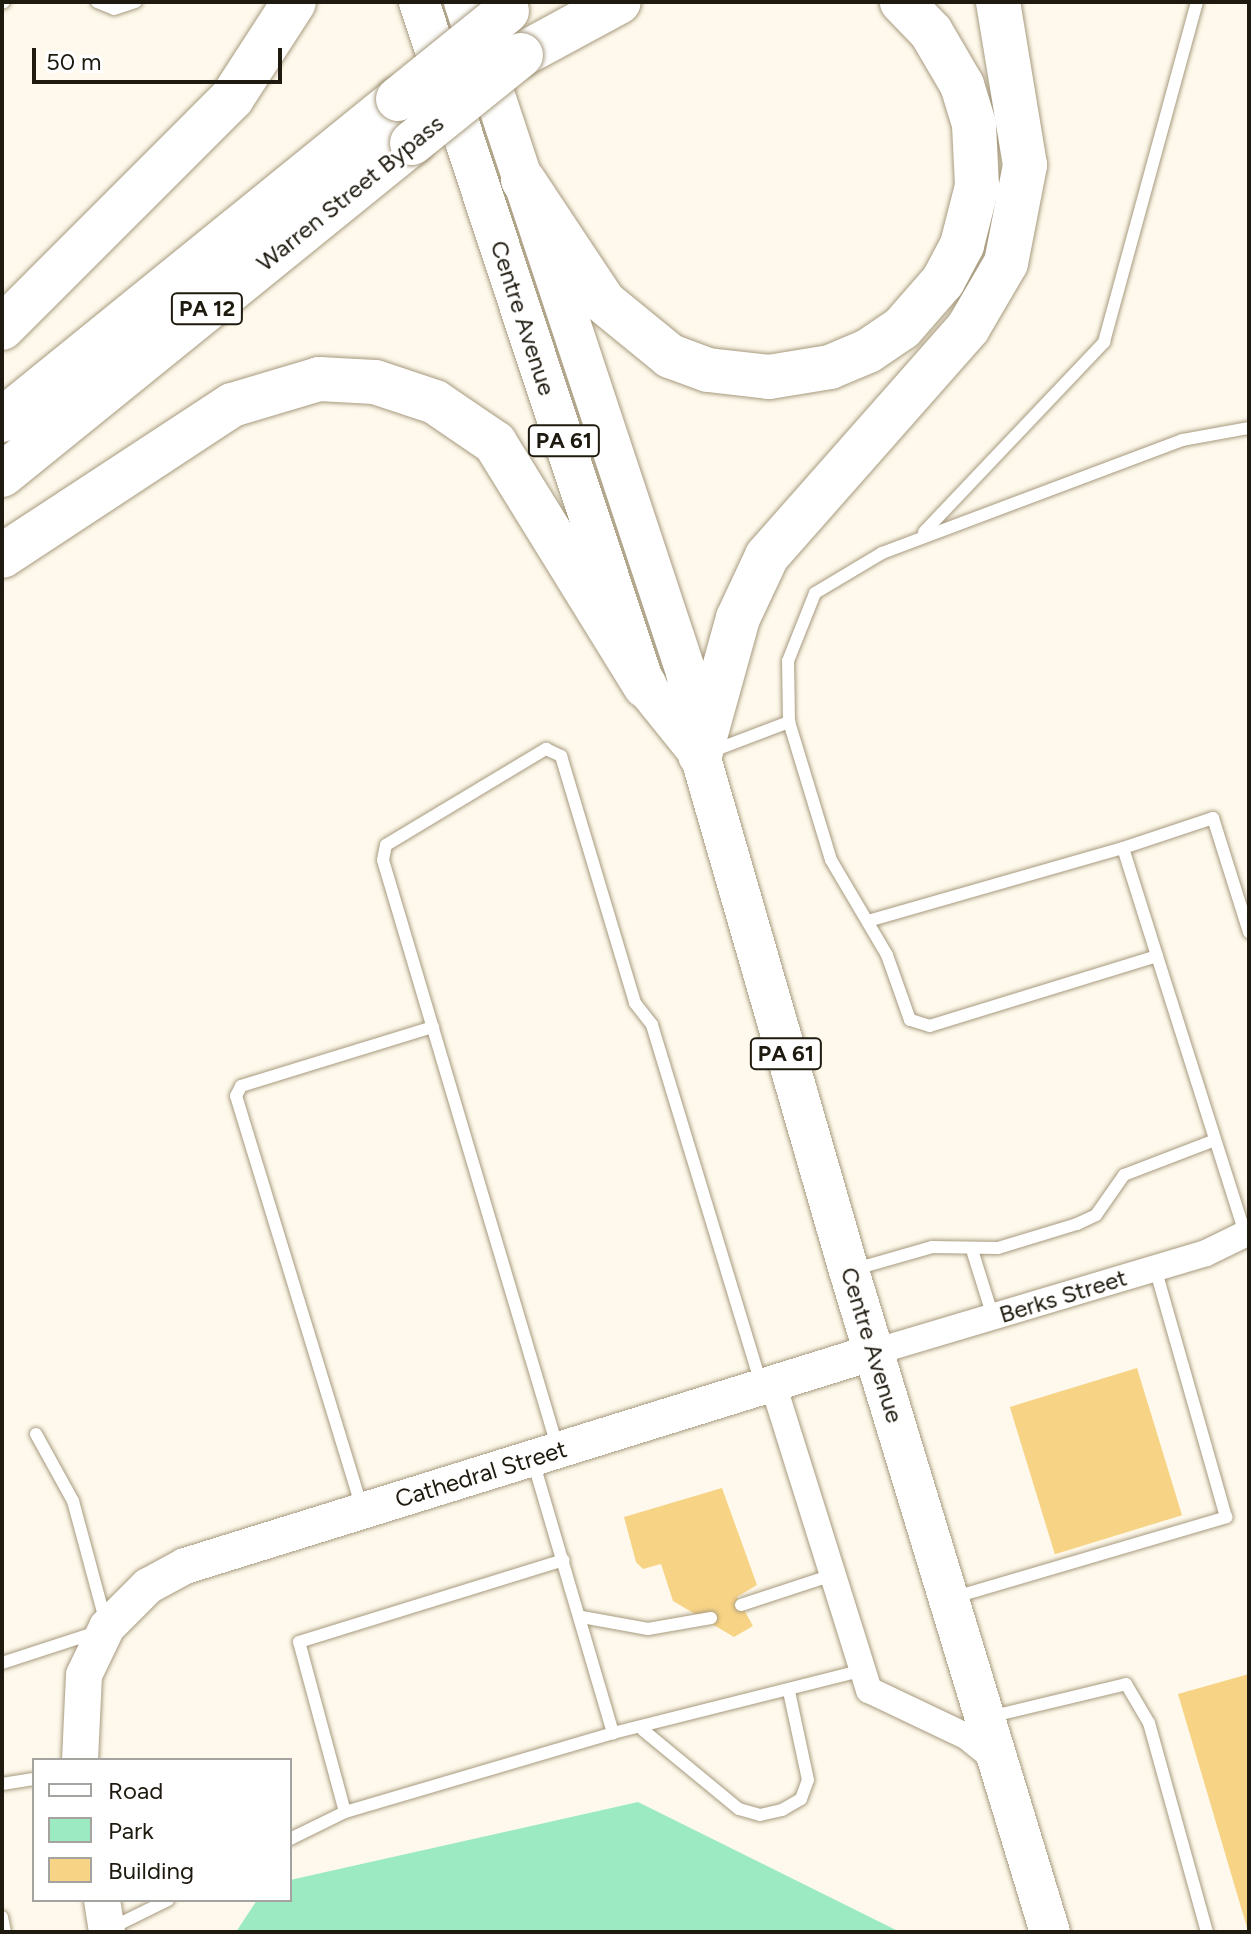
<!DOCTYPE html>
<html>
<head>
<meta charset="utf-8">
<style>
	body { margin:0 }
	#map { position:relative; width:1251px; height:1934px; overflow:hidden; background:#fef9ec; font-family:Figtree,sans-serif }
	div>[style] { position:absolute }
	.green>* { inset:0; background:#9beac1 }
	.building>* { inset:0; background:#f7d385; transform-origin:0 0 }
	.roads { filter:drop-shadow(0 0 2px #a79a7e) drop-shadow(0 0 2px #a79a7e) }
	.lane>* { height:12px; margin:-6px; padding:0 6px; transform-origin:6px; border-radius:6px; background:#fff }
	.street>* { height:26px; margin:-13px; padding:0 13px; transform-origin:13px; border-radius:13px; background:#fff }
	.secondary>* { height:36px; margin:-18px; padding:0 18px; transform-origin:18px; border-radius:18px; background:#fff }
	.primary>* { height:40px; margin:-20px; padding:0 20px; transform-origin:20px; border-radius:20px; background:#fff }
	.highway>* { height:44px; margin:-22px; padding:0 22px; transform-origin:22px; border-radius:22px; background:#fff }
	.bridges { filter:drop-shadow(0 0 2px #a79a7e) drop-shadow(0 0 2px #a79a7e) }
	.highway-bridge>* { height:44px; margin:-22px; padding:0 22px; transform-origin:22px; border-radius:22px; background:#fff }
	span { translate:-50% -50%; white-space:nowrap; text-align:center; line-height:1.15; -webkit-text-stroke:6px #fff; paint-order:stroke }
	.shield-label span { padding:2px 6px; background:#fff; border:2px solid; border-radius:6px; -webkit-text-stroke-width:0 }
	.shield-label { font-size:22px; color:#1f1a0f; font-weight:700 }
	.street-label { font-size:24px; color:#1f1a0f }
	.frame { position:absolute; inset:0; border:4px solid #1f1a0f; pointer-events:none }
	.legend { position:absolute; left:32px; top:1758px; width:260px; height:144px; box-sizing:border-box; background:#fff; border:2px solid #a5a39f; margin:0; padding:10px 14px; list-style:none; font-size:24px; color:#1f1a0f }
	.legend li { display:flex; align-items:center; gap:16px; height:40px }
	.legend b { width:40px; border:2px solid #a5a39f }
	.scale { position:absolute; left:32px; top:48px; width:250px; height:36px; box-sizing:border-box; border:4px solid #1f1a0f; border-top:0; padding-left:10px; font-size:24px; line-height:28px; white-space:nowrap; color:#1f1a0f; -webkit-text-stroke:6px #fff; paint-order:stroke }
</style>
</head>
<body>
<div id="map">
	<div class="green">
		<div style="clip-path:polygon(638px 1802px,900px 1932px,236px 1932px,257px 1900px,290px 1900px,290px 1880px)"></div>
	</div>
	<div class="building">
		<div style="left:1137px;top:1368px;width:154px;height:133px;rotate:73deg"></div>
		<div style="clip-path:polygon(722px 1488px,757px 1585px,737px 1597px,753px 1626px,734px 1637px,673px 1601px,661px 1564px,643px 1569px,636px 1562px,624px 1517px)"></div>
		<div style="clip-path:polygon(1249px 1674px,1249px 1931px,1248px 1931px,1178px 1694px)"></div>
	</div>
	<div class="roads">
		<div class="lane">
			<div style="left:97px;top:2px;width:18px;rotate:22deg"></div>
			<div style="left:114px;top:9px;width:23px;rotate:-18deg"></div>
			<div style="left:2px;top:3px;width:2px;rotate:-27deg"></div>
			<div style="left:924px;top:532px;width:262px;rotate:-46.5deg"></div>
			<div style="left:1104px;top:342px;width:352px;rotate:-74.7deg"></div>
			<div style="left:710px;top:752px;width:85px;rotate:-20.8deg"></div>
			<div style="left:1123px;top:848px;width:95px;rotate:-18.4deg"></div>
			<div style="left:1213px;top:818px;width:120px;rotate:72.5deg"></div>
			<div style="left:868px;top:921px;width:265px;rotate:-16deg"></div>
			<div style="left:1123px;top:848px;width:113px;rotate:72.5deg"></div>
			<div style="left:1157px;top:956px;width:238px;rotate:162.9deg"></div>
			<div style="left:930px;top:1026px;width:21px;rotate:-163deg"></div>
			<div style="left:910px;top:1020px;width:69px;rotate:-109.5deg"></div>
			<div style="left:887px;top:955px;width:110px;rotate:-120.5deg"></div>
			<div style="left:831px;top:860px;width:144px;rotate:-106.9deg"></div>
			<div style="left:789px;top:722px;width:61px;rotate:-90.9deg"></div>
			<div style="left:788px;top:661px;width:73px;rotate:-68.3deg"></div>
			<div style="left:815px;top:593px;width:78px;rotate:-30.8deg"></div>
			<div style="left:882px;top:553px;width:321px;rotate:-20.6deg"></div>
			<div style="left:1182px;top:440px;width:68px;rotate:-10.2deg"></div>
			<div style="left:1157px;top:956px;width:292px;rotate:72.4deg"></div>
			<div style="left:973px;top:1253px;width:67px;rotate:72.6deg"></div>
			<div style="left:852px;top:1270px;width:83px;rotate:-16deg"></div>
			<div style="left:932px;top:1247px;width:66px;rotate:0.9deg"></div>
			<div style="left:998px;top:1248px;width:83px;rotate:-16.9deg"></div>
			<div style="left:1077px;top:1224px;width:21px;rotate:-25deg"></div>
			<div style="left:1096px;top:1215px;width:49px;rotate:-55deg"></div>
			<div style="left:1124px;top:1175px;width:97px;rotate:-21deg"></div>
			<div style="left:36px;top:1434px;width:77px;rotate:61.1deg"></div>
			<div style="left:73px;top:1501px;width:123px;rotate:74.9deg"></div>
			<div style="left:558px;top:1449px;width:614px;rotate:-106.55deg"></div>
			<div style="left:383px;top:860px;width:15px;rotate:-79deg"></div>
			<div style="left:386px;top:845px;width:187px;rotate:-31deg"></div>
			<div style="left:546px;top:749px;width:17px;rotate:25deg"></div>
			<div style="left:561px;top:756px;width:258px;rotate:73.3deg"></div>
			<div style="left:635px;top:1003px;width:28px;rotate:52deg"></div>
			<div style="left:652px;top:1025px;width:375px;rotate:73.1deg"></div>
			<div style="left:533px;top:1461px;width:284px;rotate:73.6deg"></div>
			<div style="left:613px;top:1733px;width:255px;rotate:-14.1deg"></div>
			<div style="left:362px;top:1508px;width:431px;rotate:-107deg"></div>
			<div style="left:236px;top:1096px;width:11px;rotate:-63deg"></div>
			<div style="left:241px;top:1086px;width:201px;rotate:-17.1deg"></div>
			<div style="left:955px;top:1597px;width:283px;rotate:-16.4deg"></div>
			<div style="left:1226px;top:1517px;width:259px;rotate:-105.9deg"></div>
			<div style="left:741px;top:1605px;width:93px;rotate:-18.2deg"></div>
			<div style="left:582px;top:1617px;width:67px;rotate:10.3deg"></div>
			<div style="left:648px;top:1629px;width:64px;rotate:-9.9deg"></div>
			<div style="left:2px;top:1663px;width:100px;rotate:-18.1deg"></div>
			<div style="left:989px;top:1717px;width:141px;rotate:-13.5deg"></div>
			<div style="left:1126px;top:1684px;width:45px;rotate:59.5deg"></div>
			<div style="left:1149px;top:1723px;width:217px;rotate:74.5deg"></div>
			<div style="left:643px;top:1730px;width:124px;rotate:39.5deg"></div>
			<div style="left:739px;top:1809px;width:22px;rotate:16deg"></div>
			<div style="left:760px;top:1815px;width:23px;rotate:-13deg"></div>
			<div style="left:782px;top:1810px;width:22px;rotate:-30deg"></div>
			<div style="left:801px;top:1799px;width:20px;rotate:-70deg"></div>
			<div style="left:808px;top:1780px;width:91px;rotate:-102.1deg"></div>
			<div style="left:2px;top:1784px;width:32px;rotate:-9deg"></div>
			<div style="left:345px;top:1812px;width:176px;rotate:-105.1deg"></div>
			<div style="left:299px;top:1642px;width:277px;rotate:-17.2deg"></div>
			<div style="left:290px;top:1839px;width:61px;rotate:-26.1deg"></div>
			<div style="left:345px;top:1812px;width:279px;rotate:-16.4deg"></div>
			<div style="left:2px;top:1917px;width:15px;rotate:79deg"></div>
			<div style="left:109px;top:1929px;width:66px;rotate:-26.2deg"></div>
		</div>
		<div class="street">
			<div style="left:874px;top:1352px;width:346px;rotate:-16.6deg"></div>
			<div style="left:1206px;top:1253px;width:48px;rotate:-26deg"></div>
			<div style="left:773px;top:1384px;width:321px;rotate:72.6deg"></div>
			<div style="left:869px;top:1690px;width:107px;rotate:25.4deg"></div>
			<div style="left:966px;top:1736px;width:38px;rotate:39deg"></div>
		</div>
		<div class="secondary">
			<div style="left:80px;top:1760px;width:85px;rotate:-87.3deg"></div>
			<div style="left:84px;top:1675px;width:53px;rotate:-64.4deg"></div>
			<div style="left:107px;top:1627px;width:58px;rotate:-45deg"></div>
			<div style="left:148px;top:1586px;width:42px;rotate:-28.4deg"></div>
			<div style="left:185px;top:1566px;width:721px;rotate:-17.25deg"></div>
			<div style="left:102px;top:1900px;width:32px;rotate:81deg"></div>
		</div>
		<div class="primary">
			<div style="left:419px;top:2px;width:720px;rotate:71.72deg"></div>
			<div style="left:645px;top:686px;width:85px;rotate:51.2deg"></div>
			<div style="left:464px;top:2px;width:706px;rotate:71.67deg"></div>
			<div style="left:686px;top:672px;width:84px;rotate:80.4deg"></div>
			<div style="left:700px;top:755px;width:537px;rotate:73.89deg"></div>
			<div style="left:849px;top:1271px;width:691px;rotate:73.09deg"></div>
		</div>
		<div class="highway">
			<div style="left:521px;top:55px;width:111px;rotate:-28.4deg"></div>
			<div style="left:523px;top:180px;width:146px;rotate:56.4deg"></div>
			<div style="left:604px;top:302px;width:85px;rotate:39.3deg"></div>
			<div style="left:670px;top:356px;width:40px;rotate:20.2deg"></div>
			<div style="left:708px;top:370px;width:61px;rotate:6.5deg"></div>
			<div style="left:769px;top:377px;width:62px;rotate:-9.3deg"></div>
			<div style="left:830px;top:367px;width:41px;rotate:-22.8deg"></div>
			<div style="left:868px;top:351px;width:41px;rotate:-34.1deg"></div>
			<div style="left:902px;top:328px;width:62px;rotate:-48.9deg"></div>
			<div style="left:943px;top:281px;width:41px;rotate:-62.2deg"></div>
			<div style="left:962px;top:245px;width:61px;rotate:-75.7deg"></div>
			<div style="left:977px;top:186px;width:62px;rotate:-92.8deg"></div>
			<div style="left:974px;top:124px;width:41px;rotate:-107.1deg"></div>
			<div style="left:962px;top:85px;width:61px;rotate:-120.3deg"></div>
			<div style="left:931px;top:32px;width:42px;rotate:-134deg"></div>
			<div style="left:2px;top:328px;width:325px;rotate:-45deg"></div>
			<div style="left:232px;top:98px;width:114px;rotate:-57.1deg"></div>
			<div style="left:2px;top:420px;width:510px;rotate:-39.03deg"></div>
			<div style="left:2px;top:475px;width:528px;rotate:-39deg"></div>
			<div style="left:2px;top:556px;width:275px;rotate:-33.3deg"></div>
			<div style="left:232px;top:405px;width:91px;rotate:-16.6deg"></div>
			<div style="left:319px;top:379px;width:56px;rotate:3.1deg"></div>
			<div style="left:375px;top:382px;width:63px;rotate:18.4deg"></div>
			<div style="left:435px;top:402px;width:73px;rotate:34.3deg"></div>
			<div style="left:495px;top:443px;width:286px;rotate:58.3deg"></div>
			<div style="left:700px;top:755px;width:142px;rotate:-74.5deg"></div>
			<div style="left:738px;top:618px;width:68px;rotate:-64.9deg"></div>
			<div style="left:767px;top:556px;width:304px;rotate:-48.6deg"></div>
			<div style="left:968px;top:328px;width:75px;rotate:-59.7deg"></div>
			<div style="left:1006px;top:263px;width:100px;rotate:-79deg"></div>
			<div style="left:1025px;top:165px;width:165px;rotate:-99.4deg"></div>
		</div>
	</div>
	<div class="bridges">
		<div class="highway-bridge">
			<div style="left:398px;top:99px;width:140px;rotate:-38.9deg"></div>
			<div style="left:412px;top:143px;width:140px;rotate:-38.9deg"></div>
		</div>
	</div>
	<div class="shield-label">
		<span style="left:207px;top:309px">PA 12</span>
		<span style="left:564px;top:441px">PA 61</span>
		<span style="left:786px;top:1054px">PA 61</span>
	</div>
	<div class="street-label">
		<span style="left:350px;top:193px;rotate:-39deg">Warren Street Bypass</span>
		<span style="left:523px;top:318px;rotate:72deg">Centre Avenue</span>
		<span style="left:1063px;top:1296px;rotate:-17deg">Berks Street</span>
		<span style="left:872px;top:1345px;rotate:73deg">Centre Avenue</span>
		<span style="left:481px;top:1474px;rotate:-17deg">Cathedral Street</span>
	</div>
	<div class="frame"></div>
	<ul class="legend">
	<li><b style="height:10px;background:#fff"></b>Road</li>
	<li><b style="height:22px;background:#9beac1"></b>Park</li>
	<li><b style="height:22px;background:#f7d385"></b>Building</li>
	</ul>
	<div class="scale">50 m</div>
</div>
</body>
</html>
